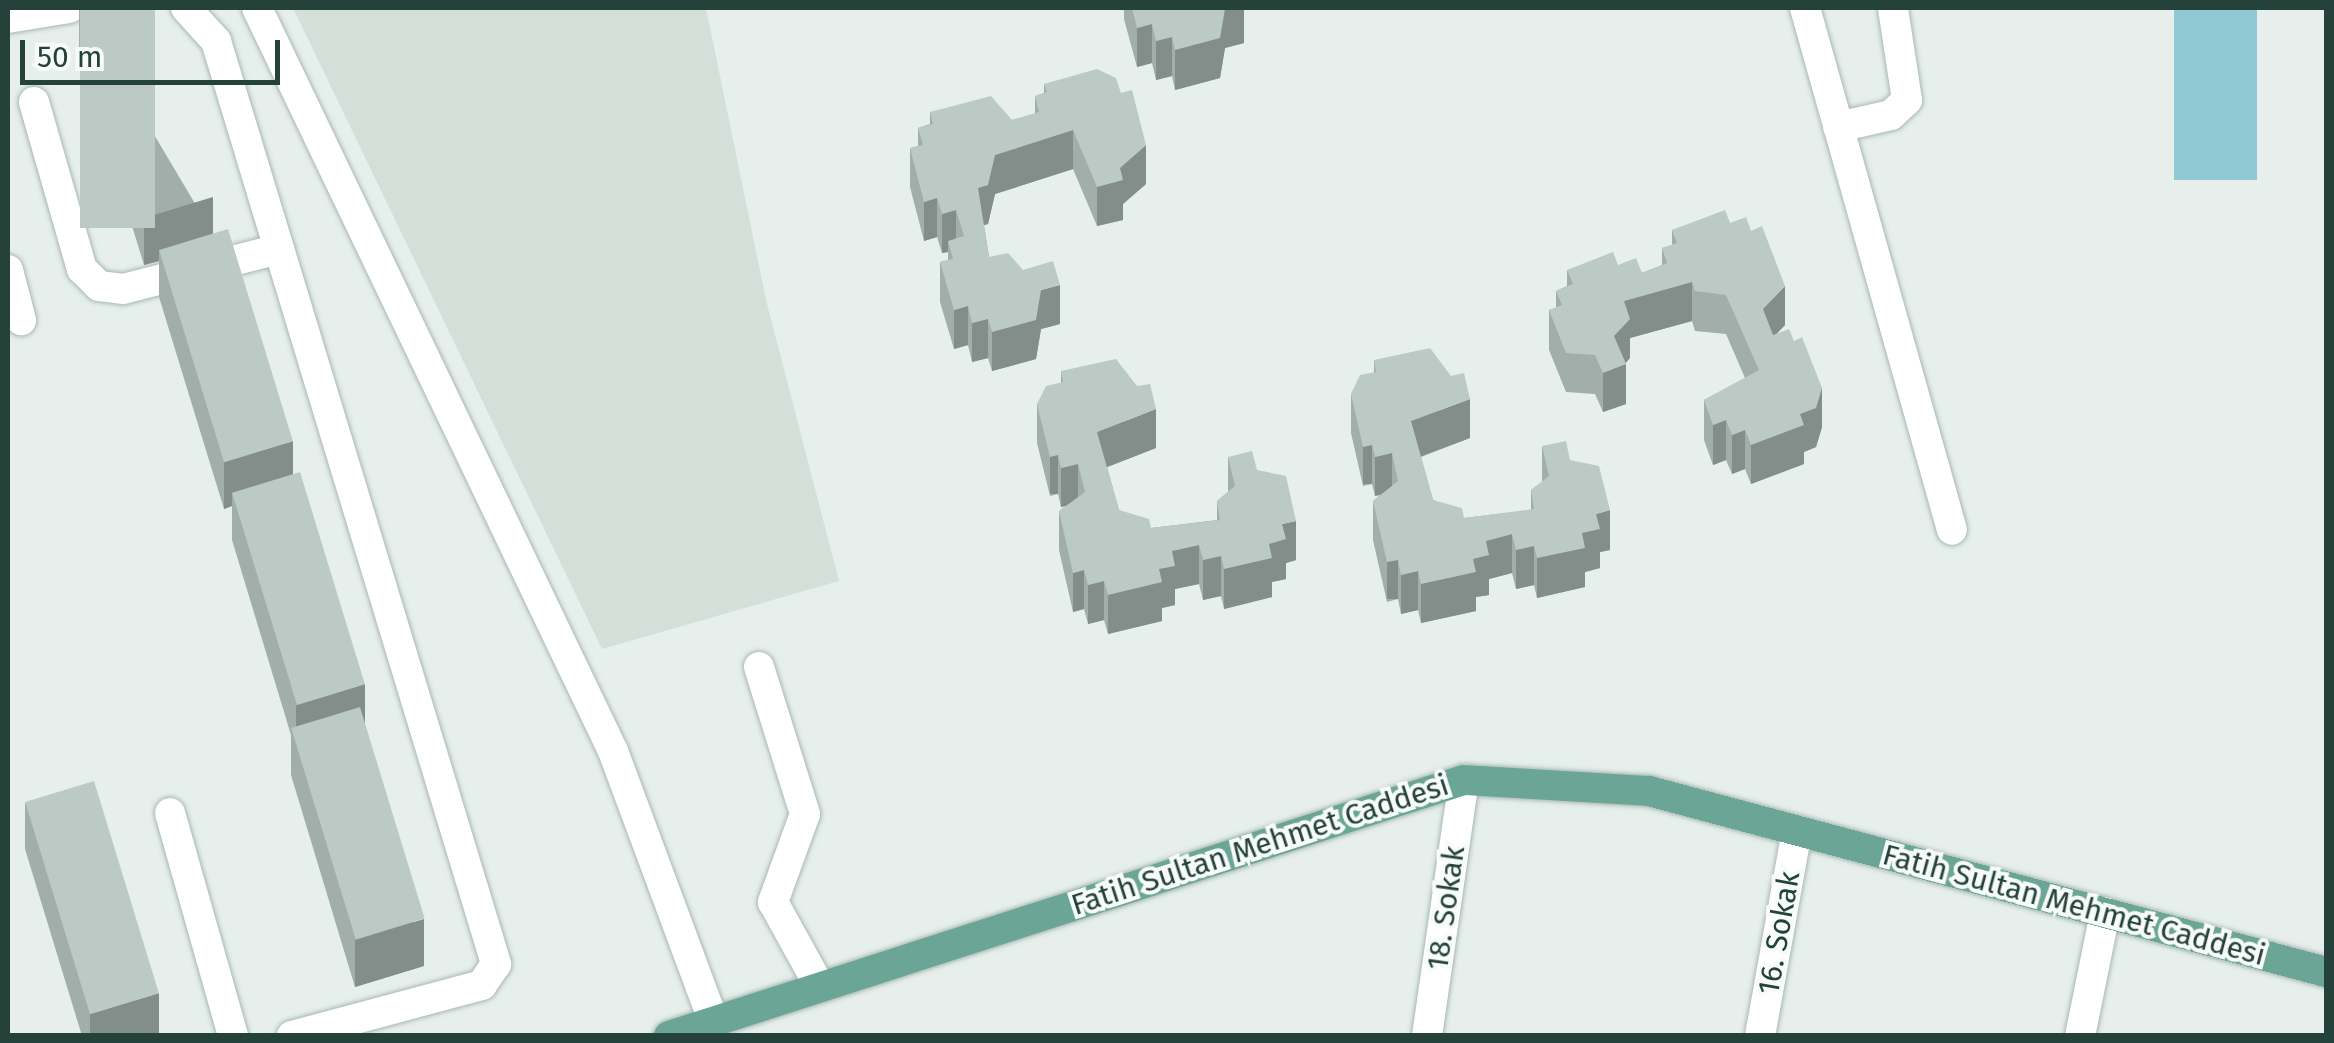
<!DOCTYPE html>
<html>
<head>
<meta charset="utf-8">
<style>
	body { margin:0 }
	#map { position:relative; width:2334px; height:1043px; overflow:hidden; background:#e6efeb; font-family:"Fira Sans",sans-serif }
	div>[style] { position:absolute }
	.built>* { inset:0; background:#d4dfda }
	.water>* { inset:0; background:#8ec9d4; transform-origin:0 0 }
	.roads { filter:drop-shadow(0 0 2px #a8b8b2) drop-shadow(0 0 2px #a8b8b2) }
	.minor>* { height:30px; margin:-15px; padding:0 15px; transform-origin:15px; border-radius:15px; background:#fff }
	.major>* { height:30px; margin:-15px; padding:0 15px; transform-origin:15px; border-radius:15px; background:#6aa596 }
	.wall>* { inset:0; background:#a1aea9 }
	.shaded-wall>* { inset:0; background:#838d89; transform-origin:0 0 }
	.building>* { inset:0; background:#bbcac4; transform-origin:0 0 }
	span { translate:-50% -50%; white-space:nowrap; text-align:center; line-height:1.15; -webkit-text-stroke:8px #f7fbf9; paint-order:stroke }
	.street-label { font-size:30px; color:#24423a }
	.frame { position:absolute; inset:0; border:10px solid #24423a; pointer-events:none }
	.scale { position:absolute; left:20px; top:40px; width:260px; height:45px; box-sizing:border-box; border:5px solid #24423a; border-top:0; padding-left:12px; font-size:30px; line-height:35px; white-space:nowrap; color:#24423a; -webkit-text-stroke:8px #f7fbf9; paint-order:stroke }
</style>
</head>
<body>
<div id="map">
	<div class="built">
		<div style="clip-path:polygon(293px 8px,706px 8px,766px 300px,839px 581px,602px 649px)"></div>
	</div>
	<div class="water">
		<div style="left:2174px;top:8px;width:83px;height:172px"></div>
	</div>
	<div class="roads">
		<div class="minor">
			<div style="left:186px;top:8px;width:45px;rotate:47.7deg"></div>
			<div style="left:216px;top:41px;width:965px;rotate:73.12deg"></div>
			<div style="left:496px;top:964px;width:25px;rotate:124deg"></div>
			<div style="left:482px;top:985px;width:197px;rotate:165deg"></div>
			<div style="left:257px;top:8px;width:824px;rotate:64.4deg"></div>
			<div style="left:613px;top:751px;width:289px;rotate:69.6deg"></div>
			<div style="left:1805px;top:8px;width:542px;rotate:74.27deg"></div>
			<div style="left:8px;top:18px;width:62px;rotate:-9.3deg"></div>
			<div style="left:34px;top:102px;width:174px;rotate:74deg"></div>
			<div style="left:82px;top:269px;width:24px;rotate:45deg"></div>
			<div style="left:99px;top:286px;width:24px;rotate:7deg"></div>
			<div style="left:123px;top:289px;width:161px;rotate:-14.4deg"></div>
			<div style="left:1838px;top:127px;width:54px;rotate:-12.8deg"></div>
			<div style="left:1891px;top:115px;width:22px;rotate:-43deg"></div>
			<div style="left:1907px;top:100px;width:93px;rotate:-98.7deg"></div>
			<div style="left:8px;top:270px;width:52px;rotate:75.4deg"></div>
			<div style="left:759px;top:667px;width:154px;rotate:72.6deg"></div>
			<div style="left:805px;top:814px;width:94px;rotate:110deg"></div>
			<div style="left:773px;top:902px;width:97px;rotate:61.1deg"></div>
			<div style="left:170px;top:813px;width:232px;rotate:74.2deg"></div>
			<div style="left:1427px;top:1036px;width:259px;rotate:-81.8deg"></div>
			<div style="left:1760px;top:1036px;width:208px;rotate:-79.8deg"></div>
			<div style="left:2080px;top:1036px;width:126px;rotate:-78.5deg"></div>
		</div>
		<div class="major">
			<div style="left:669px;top:1036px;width:835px;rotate:-17.85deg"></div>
			<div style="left:1464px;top:780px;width:185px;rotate:3.4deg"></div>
			<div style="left:1649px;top:791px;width:701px;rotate:14.97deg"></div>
		</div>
	</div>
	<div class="wall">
		<div style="clip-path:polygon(79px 8px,213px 234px,293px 475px,365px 726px,424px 966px,355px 987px,291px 775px,291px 735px,232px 540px,232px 506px,224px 509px,159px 297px,159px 261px,144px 265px,79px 53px)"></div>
		<div style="clip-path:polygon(1124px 8px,1244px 8px,1244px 43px,1225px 48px,1220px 78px,1175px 90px,1172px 76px,1156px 80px,1152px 63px,1137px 67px,1124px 19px)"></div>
		<div style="clip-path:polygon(1044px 84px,1146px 184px,1123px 204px,1123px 220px,1097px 226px,1073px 169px,995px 194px,988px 224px,984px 225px,989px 257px,1060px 324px,1041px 329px,1036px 359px,992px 371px,988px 358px,972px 362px,968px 345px,954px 349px,940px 302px,940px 262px,948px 260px,948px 252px,942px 253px,937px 237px,924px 241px,910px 187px,910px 148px,918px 146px,918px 128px,930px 124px,930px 112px,1012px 120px,1035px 114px,1035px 96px,1044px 93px)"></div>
		<div style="clip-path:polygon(1730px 223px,1785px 325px,1776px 334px,1822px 427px,1816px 447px,1804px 452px,1804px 464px,1751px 484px,1745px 469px,1732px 474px,1726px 460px,1713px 465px,1704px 440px,1704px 400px,1745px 378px,1726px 334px,1695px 331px,1692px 321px,1630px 338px,1630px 358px,1625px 363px,1626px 404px,1603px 412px,1595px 394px,1566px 392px,1549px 350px,1549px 310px,1556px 308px,1556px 291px,1567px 286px,1567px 270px,1618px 265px,1642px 273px,1662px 265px,1662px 248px,1672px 245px,1672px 230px)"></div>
		<div style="clip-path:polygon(1374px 360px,1470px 438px,1421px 457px,1433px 500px,1464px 518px,1531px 510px,1531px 490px,1542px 482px,1542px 446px,1570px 460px,1610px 550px,1600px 552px,1600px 568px,1585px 572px,1585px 587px,1537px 598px,1534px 585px,1516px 589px,1512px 573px,1489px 579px,1489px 595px,1476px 597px,1476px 611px,1421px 623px,1418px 610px,1401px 614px,1398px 599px,1387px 602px,1373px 540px,1373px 501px,1380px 495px,1375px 496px,1372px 484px,1363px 486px,1351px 433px,1351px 394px,1374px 372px)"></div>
		<div style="clip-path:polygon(1061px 371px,1156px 448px,1107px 467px,1119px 510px,1151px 528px,1217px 520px,1217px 501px,1228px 492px,1228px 457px,1257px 470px,1296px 560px,1286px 563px,1286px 579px,1272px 582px,1272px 597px,1224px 609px,1221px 596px,1203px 600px,1199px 584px,1175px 589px,1175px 605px,1162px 608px,1162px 621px,1108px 634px,1104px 620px,1088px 624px,1084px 609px,1073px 612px,1059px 550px,1059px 511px,1066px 506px,1061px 507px,1058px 494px,1050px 496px,1037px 443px,1037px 404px,1061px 383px)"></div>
		<div style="clip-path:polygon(25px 802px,159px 1036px,82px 1036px,25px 849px)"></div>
	</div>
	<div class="shaded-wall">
		<div style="clip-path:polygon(1230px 8px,1244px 8px,1244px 43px,1225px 48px,1220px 78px,1175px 90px,1175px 50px,1225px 9px)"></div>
		<div style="clip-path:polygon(1152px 24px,1152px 63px,1137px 67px,1137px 28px)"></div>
		<div style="clip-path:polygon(1172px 37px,1172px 76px,1156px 80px,1156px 41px)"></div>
		<div style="clip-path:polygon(1073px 130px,1073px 169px,995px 194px,988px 224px,978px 227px,978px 188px,995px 155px)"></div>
		<div style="clip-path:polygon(1146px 145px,1146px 184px,1123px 204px,1123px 220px,1097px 226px,1097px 187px)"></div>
		<div style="clip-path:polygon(213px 197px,213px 244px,159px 250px,159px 261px,144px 265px,144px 218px)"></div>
		<div style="clip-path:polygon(937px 198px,937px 237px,924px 241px,924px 202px)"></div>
		<div style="clip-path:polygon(956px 210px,956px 250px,948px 241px,948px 252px,942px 253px,942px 214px)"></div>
		<div style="clip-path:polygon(1692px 282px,1692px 321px,1630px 338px,1630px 358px,1624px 365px,1626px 364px,1626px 404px,1603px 412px,1603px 373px,1624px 301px)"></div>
		<div style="clip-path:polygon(1060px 285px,1060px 324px,1041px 329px,1036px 359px,992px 371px,992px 332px,1041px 290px)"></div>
		<div style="clip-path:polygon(1785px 286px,1785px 325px,1763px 348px,1763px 309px)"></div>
		<div style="clip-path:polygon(968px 306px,968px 345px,954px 349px,954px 310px)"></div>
		<div style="clip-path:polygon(988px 319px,988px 358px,972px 362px,972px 323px)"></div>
		<div style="clip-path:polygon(1822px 388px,1822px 427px,1816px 447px,1804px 452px,1804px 464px,1751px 484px,1751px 445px,1800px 414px)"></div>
		<div style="clip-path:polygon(1470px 399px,1470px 438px,1411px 460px,1411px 421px)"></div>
		<div style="clip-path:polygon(1156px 409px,1156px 448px,1097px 471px,1097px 432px)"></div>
		<div style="clip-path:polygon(1726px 420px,1726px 460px,1713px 465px,1713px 425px)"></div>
		<div style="clip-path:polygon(1745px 430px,1745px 469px,1732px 474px,1732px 435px)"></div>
		<div style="clip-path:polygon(293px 441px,293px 488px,232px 493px,232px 506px,224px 509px,224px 462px)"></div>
		<div style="left:1372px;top:445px;width:39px;height:9px;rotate:90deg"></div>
		<div style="clip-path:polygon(1392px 453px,1392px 492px,1375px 496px,1375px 457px)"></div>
		<div style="left:1058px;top:455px;width:39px;height:8px;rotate:90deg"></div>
		<div style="clip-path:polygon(1078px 464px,1078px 503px,1061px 507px,1061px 468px)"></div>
		<div style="clip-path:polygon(1610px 510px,1610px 550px,1600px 552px,1600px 568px,1585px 572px,1585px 587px,1537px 598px,1537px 558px,1582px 533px,1596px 514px)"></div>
		<div style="clip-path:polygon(1296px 521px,1296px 560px,1286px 563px,1286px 579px,1272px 582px,1272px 597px,1224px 609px,1224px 569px,1269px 544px,1282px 524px)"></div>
		<div style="clip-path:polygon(1512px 534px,1512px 573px,1489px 579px,1489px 595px,1476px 597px,1476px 611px,1421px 623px,1421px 584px,1473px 559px,1486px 541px)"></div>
		<div style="clip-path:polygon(1199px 545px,1199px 584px,1175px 589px,1175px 605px,1162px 608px,1162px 621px,1108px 634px,1108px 595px,1172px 551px)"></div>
		<div style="clip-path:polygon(1534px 546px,1534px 585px,1516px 589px,1516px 550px)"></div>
		<div style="clip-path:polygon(1221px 556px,1221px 596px,1203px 600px,1203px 560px)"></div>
		<div style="left:1398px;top:560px;width:39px;height:11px;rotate:90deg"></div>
		<div style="clip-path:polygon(1084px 570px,1084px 609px,1073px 612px,1073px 573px)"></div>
		<div style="clip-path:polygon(1418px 571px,1418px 610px,1401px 614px,1401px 575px)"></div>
		<div style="clip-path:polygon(1104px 581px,1104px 620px,1088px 624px,1088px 585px)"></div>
		<div style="clip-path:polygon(365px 684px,365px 731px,296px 746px,296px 705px)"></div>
		<div style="clip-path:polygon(424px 919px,424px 966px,355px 987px,355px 940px)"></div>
		<div style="clip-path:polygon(159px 993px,159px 1036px,90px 1036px,90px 1014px)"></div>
	</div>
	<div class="building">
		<div style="left:80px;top:8px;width:75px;height:220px"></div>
		<div style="clip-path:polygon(1132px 8px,1230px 8px,1225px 9px,1220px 38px,1175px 50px,1172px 37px,1156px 41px,1152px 24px,1137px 28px)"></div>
		<div style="clip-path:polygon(1097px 69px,1116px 78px,1121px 93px,1132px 90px,1146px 145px,1120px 168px,1123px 180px,1097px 187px,1073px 130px,995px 155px,988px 185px,978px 188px,989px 257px,1008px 253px,1023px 270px,1053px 261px,1060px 285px,1041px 290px,1036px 320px,992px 332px,988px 319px,972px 323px,968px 306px,954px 310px,940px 262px,953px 259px,948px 241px,964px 236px,956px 210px,942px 214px,937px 198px,924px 202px,910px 148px,923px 145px,918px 128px,933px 124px,930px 112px,991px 96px,1012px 120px,1039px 112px,1035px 96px,1047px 92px,1044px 84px)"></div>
		<div style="clip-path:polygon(1725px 210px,1730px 223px,1746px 217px,1751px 231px,1762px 226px,1785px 286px,1763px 309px,1773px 335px,1789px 329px,1794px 341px,1802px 337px,1822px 388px,1816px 408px,1800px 414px,1804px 425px,1751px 445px,1745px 430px,1732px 435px,1726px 420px,1713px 425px,1704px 400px,1759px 370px,1726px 295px,1695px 291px,1692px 282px,1624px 301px,1630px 319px,1614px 336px,1626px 364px,1603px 373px,1595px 355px,1566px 353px,1549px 310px,1562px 305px,1556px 291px,1573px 284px,1567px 270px,1613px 252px,1618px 265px,1636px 258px,1642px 273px,1667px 263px,1662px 248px,1677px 243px,1672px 230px)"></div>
		<div style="left:228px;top:229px;width:222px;height:72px;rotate:73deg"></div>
		<div style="clip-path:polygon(1430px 348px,1451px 376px,1464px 373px,1470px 399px,1411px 421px,1433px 500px,1462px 508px,1464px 518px,1534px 509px,1531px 490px,1549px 476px,1542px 446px,1566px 441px,1570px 460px,1599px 466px,1610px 510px,1596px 514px,1600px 529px,1582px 533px,1585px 548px,1537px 558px,1534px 546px,1516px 550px,1512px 534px,1486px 541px,1489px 555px,1473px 559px,1476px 572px,1421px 584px,1418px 571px,1401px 575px,1398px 560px,1387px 562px,1373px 501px,1398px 481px,1392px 453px,1375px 457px,1372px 445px,1363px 447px,1351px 394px,1360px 375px,1376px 372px,1374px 360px)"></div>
		<div style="clip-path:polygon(1116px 359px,1137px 386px,1150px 384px,1156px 409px,1097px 432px,1119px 510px,1149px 519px,1151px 528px,1220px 520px,1217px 501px,1235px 486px,1228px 457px,1252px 451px,1257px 470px,1286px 476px,1296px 521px,1282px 524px,1286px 539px,1269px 544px,1272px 558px,1224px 569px,1221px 556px,1203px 560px,1199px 545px,1172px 551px,1175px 566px,1159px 569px,1162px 582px,1108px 595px,1104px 581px,1088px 585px,1084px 570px,1073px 573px,1059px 511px,1085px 492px,1078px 464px,1061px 468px,1058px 455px,1050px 457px,1037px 404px,1046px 386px,1063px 382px,1061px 371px)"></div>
		<div style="left:300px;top:472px;width:222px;height:71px;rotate:73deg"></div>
		<div style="left:360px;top:707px;width:221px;height:72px;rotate:73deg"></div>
		<div style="left:94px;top:781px;width:222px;height:72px;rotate:73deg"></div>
	</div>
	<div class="street-label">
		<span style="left:1260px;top:845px;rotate:-18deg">Fatih Sultan Mehmet Caddesi</span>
		<span style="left:2074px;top:905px;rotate:15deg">Fatih Sultan Mehmet Caddesi</span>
		<span style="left:1446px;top:908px;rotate:-82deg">18. Sokak</span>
		<span style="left:1779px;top:933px;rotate:-80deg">16. Sokak</span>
	</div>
	<div class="frame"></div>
	<div class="scale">50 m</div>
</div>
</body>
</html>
